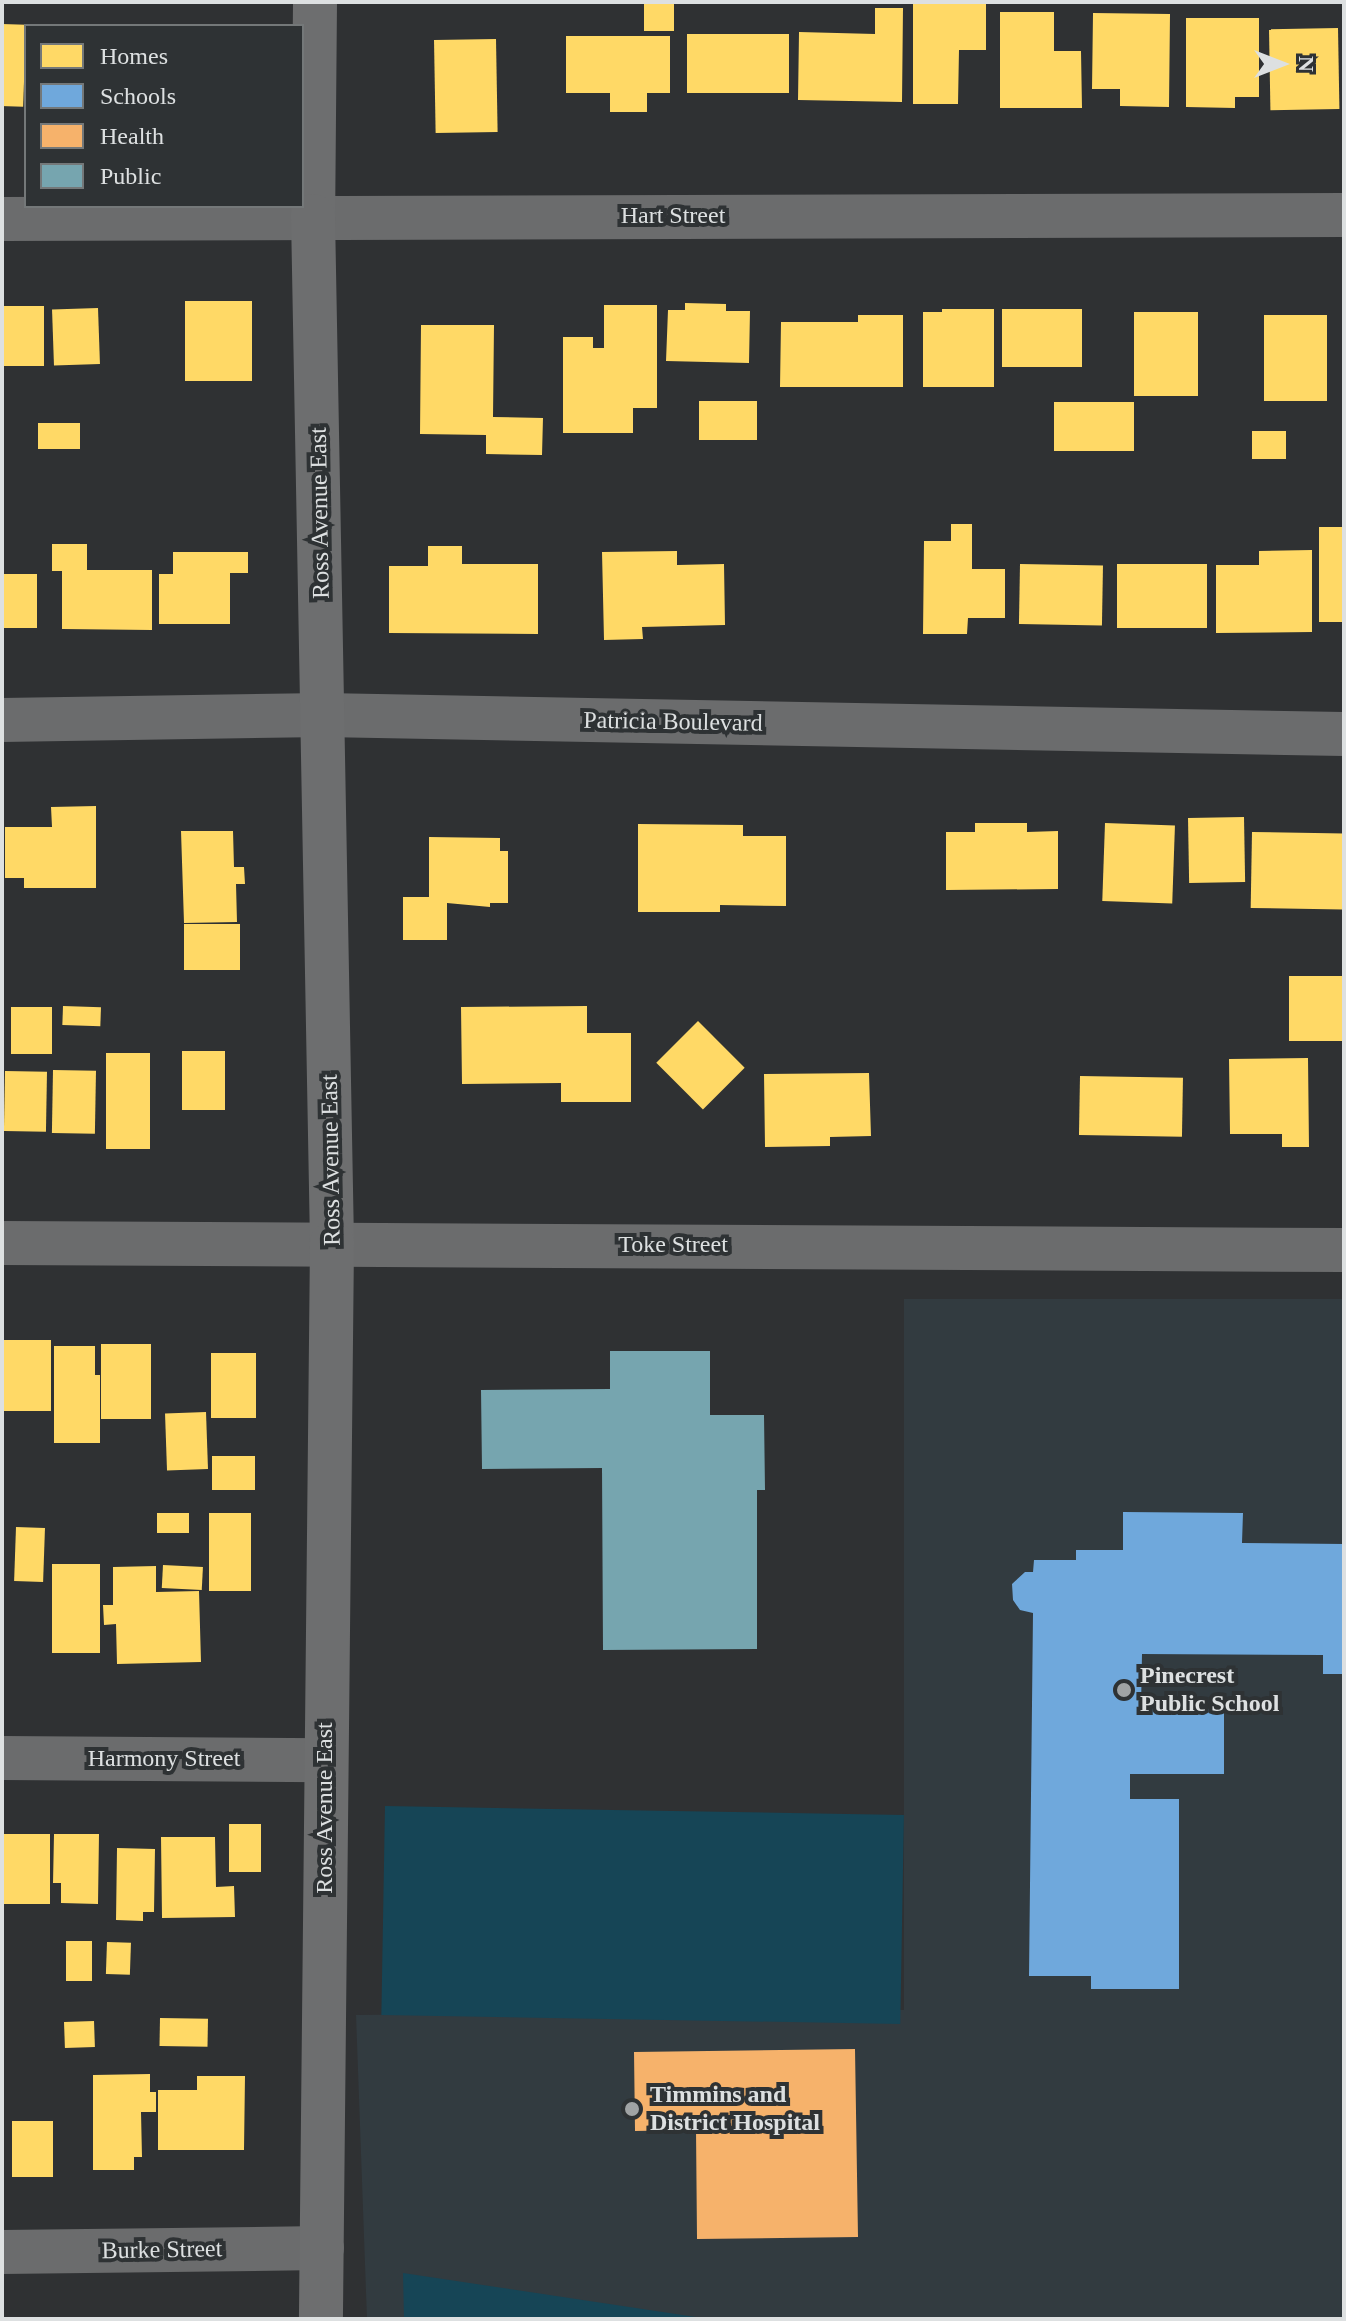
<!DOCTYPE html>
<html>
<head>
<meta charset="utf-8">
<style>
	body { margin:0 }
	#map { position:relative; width:1346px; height:2321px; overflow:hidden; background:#2f3133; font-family:"Times New Roman",serif }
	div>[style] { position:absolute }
	.built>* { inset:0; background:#323b40 }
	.green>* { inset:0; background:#164556; transform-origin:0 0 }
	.homes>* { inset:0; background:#ffd966; transform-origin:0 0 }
	.schools>* { inset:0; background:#6fa8dc }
	.health>* { inset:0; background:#f6b26b }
	.public>* { inset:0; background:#76a5af }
	.street>* { height:44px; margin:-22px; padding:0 22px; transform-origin:22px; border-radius:22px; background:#6b6c6d }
	.secondary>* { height:44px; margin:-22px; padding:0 22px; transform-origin:22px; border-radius:22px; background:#6d6e6f }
	.dots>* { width:22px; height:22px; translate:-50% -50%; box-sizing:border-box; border:4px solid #2e3234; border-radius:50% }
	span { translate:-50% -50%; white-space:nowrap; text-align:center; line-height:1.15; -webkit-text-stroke:8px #2e3234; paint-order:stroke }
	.street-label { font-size:24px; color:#dde0e1 }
	.poi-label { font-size:24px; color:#dde0e1; font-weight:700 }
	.left { translate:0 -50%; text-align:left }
	.frame { position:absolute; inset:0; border:4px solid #dde0e1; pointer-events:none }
	.legend { position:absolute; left:24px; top:24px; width:280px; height:184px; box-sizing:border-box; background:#2e3234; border:2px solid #747879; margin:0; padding:10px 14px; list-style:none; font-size:24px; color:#dde0e1 }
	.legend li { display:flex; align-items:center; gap:16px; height:40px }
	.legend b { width:40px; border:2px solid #747879 }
	.north { position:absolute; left:1242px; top:24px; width:80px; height:80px; -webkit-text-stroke:6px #2e3234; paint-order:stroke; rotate:90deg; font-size:22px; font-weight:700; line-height:32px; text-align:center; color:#dde0e1 }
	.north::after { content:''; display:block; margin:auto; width:28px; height:36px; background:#dde0e1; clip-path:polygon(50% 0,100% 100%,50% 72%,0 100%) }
</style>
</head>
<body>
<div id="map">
	<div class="built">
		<div style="clip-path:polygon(904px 1299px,1344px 1299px,1344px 2319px,367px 2319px,356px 2015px,904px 2010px)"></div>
	</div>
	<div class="green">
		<div style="left:385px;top:1806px;width:519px;height:209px;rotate:1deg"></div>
		<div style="clip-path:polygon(403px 2273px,709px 2319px,404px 2319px)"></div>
	</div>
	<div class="homes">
		<div style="left:644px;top:2px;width:30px;height:29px"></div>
		<div style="clip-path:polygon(913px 2px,986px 2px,986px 50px,959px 50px,958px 104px,913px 104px)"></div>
		<div style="clip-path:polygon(875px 8px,903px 8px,902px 102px,798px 100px,799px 32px,875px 34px)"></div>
		<div style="clip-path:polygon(1000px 12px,1054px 12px,1054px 51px,1081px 51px,1082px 108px,1000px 108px)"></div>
		<div style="clip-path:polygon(1093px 13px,1170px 14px,1169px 107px,1120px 106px,1120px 89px,1092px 89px)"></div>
		<div style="clip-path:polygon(1186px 18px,1259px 18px,1259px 97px,1235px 97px,1235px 108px,1186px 107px)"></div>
		<div style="left:2px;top:24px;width:24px;height:82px;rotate:2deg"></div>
		<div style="left:1338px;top:28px;width:81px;height:69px;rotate:89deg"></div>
		<div style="left:687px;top:34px;width:102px;height:59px"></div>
		<div style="clip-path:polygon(566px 36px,670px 36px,670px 93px,647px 93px,647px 112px,610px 112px,610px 93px,566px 93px)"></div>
		<div style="left:496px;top:39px;width:93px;height:62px;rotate:89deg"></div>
		<div style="left:185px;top:301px;width:67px;height:80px"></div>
		<div style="clip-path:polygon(685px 303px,726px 304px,726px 311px,750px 311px,749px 363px,666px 361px,668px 310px,685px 310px)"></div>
		<div style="clip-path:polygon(604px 305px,657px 305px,657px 408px,633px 408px,633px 433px,563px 433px,563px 337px,593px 337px,593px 348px,604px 348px)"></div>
		<div style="left:44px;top:306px;width:60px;height:42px;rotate:90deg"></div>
		<div style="left:98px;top:308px;width:56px;height:46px;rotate:88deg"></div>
		<div style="clip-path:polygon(942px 309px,994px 309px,994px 387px,923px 387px,923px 312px,942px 312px)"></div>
		<div style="left:1002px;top:309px;width:80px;height:58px"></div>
		<div style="left:1134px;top:312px;width:64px;height:84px"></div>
		<div style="clip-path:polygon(858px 315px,903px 315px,903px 387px,780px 387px,781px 322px,858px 322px)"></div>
		<div style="left:1264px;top:315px;width:63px;height:86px"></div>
		<div style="clip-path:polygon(421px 325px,494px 325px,493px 417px,543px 418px,542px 455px,486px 454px,486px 435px,420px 434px)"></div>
		<div style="left:757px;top:401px;width:39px;height:58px;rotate:90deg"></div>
		<div style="left:1054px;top:402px;width:80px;height:49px"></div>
		<div style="left:80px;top:423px;width:26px;height:42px;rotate:90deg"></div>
		<div style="left:1252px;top:431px;width:34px;height:28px"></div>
		<div style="clip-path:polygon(951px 524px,972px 524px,972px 569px,1005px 569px,1005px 618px,968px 618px,967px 634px,923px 634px,924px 541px,951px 541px)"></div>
		<div style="left:1319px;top:527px;width:25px;height:95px"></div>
		<div style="clip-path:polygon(52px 544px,87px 544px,87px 570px,152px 570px,152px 630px,62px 629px,62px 571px,52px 571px)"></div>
		<div style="clip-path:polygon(428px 546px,462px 546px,462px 564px,538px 564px,538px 634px,389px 633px,389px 566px,428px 566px)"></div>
		<div style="clip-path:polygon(1312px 550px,1312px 632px,1216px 633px,1216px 565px,1259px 565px,1259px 551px)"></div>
		<div style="clip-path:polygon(677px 551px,677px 565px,724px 564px,725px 625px,642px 627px,643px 639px,604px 640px,602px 552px)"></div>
		<div style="clip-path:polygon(173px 552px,248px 552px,248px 573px,230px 573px,230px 624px,159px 624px,159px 574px,173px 574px)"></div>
		<div style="left:1020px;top:564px;width:83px;height:60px;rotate:1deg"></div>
		<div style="left:1117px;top:564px;width:90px;height:64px"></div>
		<div style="left:37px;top:574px;width:54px;height:35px;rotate:90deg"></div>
		<div style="clip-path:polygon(96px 806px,96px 888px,24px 888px,24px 878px,5px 878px,5px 827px,52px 827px,51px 807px)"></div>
		<div style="left:1244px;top:817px;width:65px;height:56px;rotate:89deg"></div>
		<div style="clip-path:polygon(975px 823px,1027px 823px,1027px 832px,1058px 831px,1058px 889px,946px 890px,946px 832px,975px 832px)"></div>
		<div style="left:1105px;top:823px;width:70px;height:78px;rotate:2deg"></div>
		<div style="clip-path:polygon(638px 824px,743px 825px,743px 836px,786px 836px,786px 906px,720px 905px,720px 912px,638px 912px)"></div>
		<div style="clip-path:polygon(181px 831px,233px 831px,234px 867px,244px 867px,245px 884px,236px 884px,237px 922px,184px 923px)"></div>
		<div style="left:1252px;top:832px;width:92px;height:76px;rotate:1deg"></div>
		<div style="clip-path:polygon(429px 837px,500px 838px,500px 851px,508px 851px,508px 903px,490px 903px,490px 907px,447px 903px,447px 940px,403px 940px,403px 897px,429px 897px)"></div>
		<div style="left:184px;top:924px;width:56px;height:46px"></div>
		<div style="left:1289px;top:976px;width:55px;height:65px"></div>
		<div style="left:63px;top:1006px;width:38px;height:19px;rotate:2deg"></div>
		<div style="clip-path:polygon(587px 1006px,587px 1033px,631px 1033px,631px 1102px,561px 1102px,561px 1083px,462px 1084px,461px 1007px)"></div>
		<div style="left:11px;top:1007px;width:41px;height:47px"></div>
		<div style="left:698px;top:1021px;width:66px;height:59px;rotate:45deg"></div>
		<div style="left:182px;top:1051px;width:43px;height:59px"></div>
		<div style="left:106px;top:1053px;width:44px;height:96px"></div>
		<div style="clip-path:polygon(1308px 1058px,1309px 1147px,1282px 1147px,1282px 1134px,1230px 1134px,1229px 1059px)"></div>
		<div style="left:53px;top:1070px;width:43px;height:63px;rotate:1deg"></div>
		<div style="left:5px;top:1071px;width:42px;height:60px;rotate:1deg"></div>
		<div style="clip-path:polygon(869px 1073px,871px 1136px,830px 1137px,830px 1146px,765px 1147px,764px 1074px)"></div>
		<div style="left:1080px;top:1076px;width:103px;height:59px;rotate:1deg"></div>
		<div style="left:2px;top:1340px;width:49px;height:71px"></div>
		<div style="left:101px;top:1344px;width:50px;height:75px"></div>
		<div style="clip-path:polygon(54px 1346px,95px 1346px,95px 1375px,100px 1375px,100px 1443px,54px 1443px)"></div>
		<div style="left:211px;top:1353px;width:45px;height:65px"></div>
		<div style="left:206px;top:1412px;width:57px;height:41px;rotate:88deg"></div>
		<div style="left:212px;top:1456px;width:43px;height:34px"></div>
		<div style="left:157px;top:1513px;width:32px;height:20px"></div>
		<div style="left:209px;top:1513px;width:42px;height:78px"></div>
		<div style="left:16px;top:1527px;width:29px;height:54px;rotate:2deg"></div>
		<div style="left:52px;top:1564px;width:48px;height:89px"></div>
		<div style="left:163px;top:1565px;width:40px;height:23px;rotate:3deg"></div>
		<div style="clip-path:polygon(156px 1566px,156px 1592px,199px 1591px,201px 1662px,117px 1664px,116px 1624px,104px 1625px,103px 1605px,113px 1605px,113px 1567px)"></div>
		<div style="left:229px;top:1824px;width:32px;height:48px"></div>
		<div style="left:3px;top:1834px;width:47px;height:70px"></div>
		<div style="clip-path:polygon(54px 1834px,99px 1834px,98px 1904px,61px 1903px,61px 1883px,53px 1883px)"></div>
		<div style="clip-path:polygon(161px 1837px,215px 1837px,216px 1887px,234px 1886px,235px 1917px,162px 1918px)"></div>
		<div style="clip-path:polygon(117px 1848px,155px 1849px,154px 1912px,143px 1912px,143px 1921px,116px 1920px)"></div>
		<div style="left:66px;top:1941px;width:26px;height:40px"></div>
		<div style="left:107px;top:1942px;width:24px;height:32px;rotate:2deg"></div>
		<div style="left:160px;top:2018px;width:48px;height:28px;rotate:1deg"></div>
		<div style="left:94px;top:2021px;width:26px;height:30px;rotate:88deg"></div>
		<div style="clip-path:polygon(150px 2074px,150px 2092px,156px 2092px,156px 2112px,141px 2112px,142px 2157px,134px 2157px,134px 2170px,93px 2170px,93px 2075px)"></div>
		<div style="clip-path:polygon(197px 2076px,245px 2076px,244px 2150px,158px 2150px,158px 2090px,197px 2090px)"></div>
		<div style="left:12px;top:2121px;width:41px;height:56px"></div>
	</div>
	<div class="schools">
		<div style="clip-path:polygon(1123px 1512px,1243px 1513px,1242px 1543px,1344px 1544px,1344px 1674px,1323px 1674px,1323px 1655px,1142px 1654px,1141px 1708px,1224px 1709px,1224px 1774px,1130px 1774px,1130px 1799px,1179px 1799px,1179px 1989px,1091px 1989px,1091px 1976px,1029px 1976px,1033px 1613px,1020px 1610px,1013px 1600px,1012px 1584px,1025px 1572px,1033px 1572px,1034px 1560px,1076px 1560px,1076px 1550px,1123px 1550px)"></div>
	</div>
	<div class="health">
		<div style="clip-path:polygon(855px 2049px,858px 2237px,697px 2239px,696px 2130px,635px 2131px,634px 2052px)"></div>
	</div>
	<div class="public">
		<div style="clip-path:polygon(610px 1351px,710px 1351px,710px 1415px,764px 1415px,765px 1490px,757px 1490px,757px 1649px,603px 1650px,602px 1468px,482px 1469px,481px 1390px,610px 1389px)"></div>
	</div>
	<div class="street">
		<div style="left:2px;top:219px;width:1342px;rotate:-0.17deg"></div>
		<div style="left:2px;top:720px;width:322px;rotate:-0.9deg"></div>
		<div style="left:324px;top:715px;width:1020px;rotate:1.07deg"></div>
		<div style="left:2px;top:1243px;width:1342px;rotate:0.3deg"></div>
		<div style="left:2px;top:1758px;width:324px;rotate:0.4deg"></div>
		<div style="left:2px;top:2252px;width:320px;rotate:-0.7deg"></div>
	</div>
	<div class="secondary">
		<div style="left:315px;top:2px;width:214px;rotate:90.5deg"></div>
		<div style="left:313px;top:216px;width:1027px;rotate:88.94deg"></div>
		<div style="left:332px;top:1243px;width:1076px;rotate:90.59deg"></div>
	</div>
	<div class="dots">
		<div style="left:1124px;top:1690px;background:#a0a3a4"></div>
		<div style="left:632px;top:2109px;background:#a0a3a4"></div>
	</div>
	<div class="street-label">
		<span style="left:673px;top:216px">Hart Street</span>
		<span style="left:320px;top:513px;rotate:-91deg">Ross Avenue East</span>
		<span style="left:673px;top:722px;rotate:1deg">Patricia Boulevard</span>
		<span style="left:331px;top:1160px;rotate:-91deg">Ross Avenue East</span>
		<span style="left:673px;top:1245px">Toke Street</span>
		<span style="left:164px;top:1759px">Harmony Street</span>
		<span style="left:325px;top:1808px;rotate:-90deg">Ross Avenue East</span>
		<span style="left:162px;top:2250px;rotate:-1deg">Burke Street</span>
	</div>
	<div class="poi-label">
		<span class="left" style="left:1140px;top:1690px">Pinecrest<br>Public School</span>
		<span class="left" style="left:650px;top:2109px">Timmins and<br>District Hospital</span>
	</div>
	<div class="frame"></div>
	<ul class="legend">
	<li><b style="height:22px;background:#ffd966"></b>Homes</li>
	<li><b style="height:22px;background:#6fa8dc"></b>Schools</li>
	<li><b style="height:22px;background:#f6b26b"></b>Health</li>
	<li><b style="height:22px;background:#76a5af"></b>Public</li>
	</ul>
	<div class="north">N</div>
</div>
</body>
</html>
